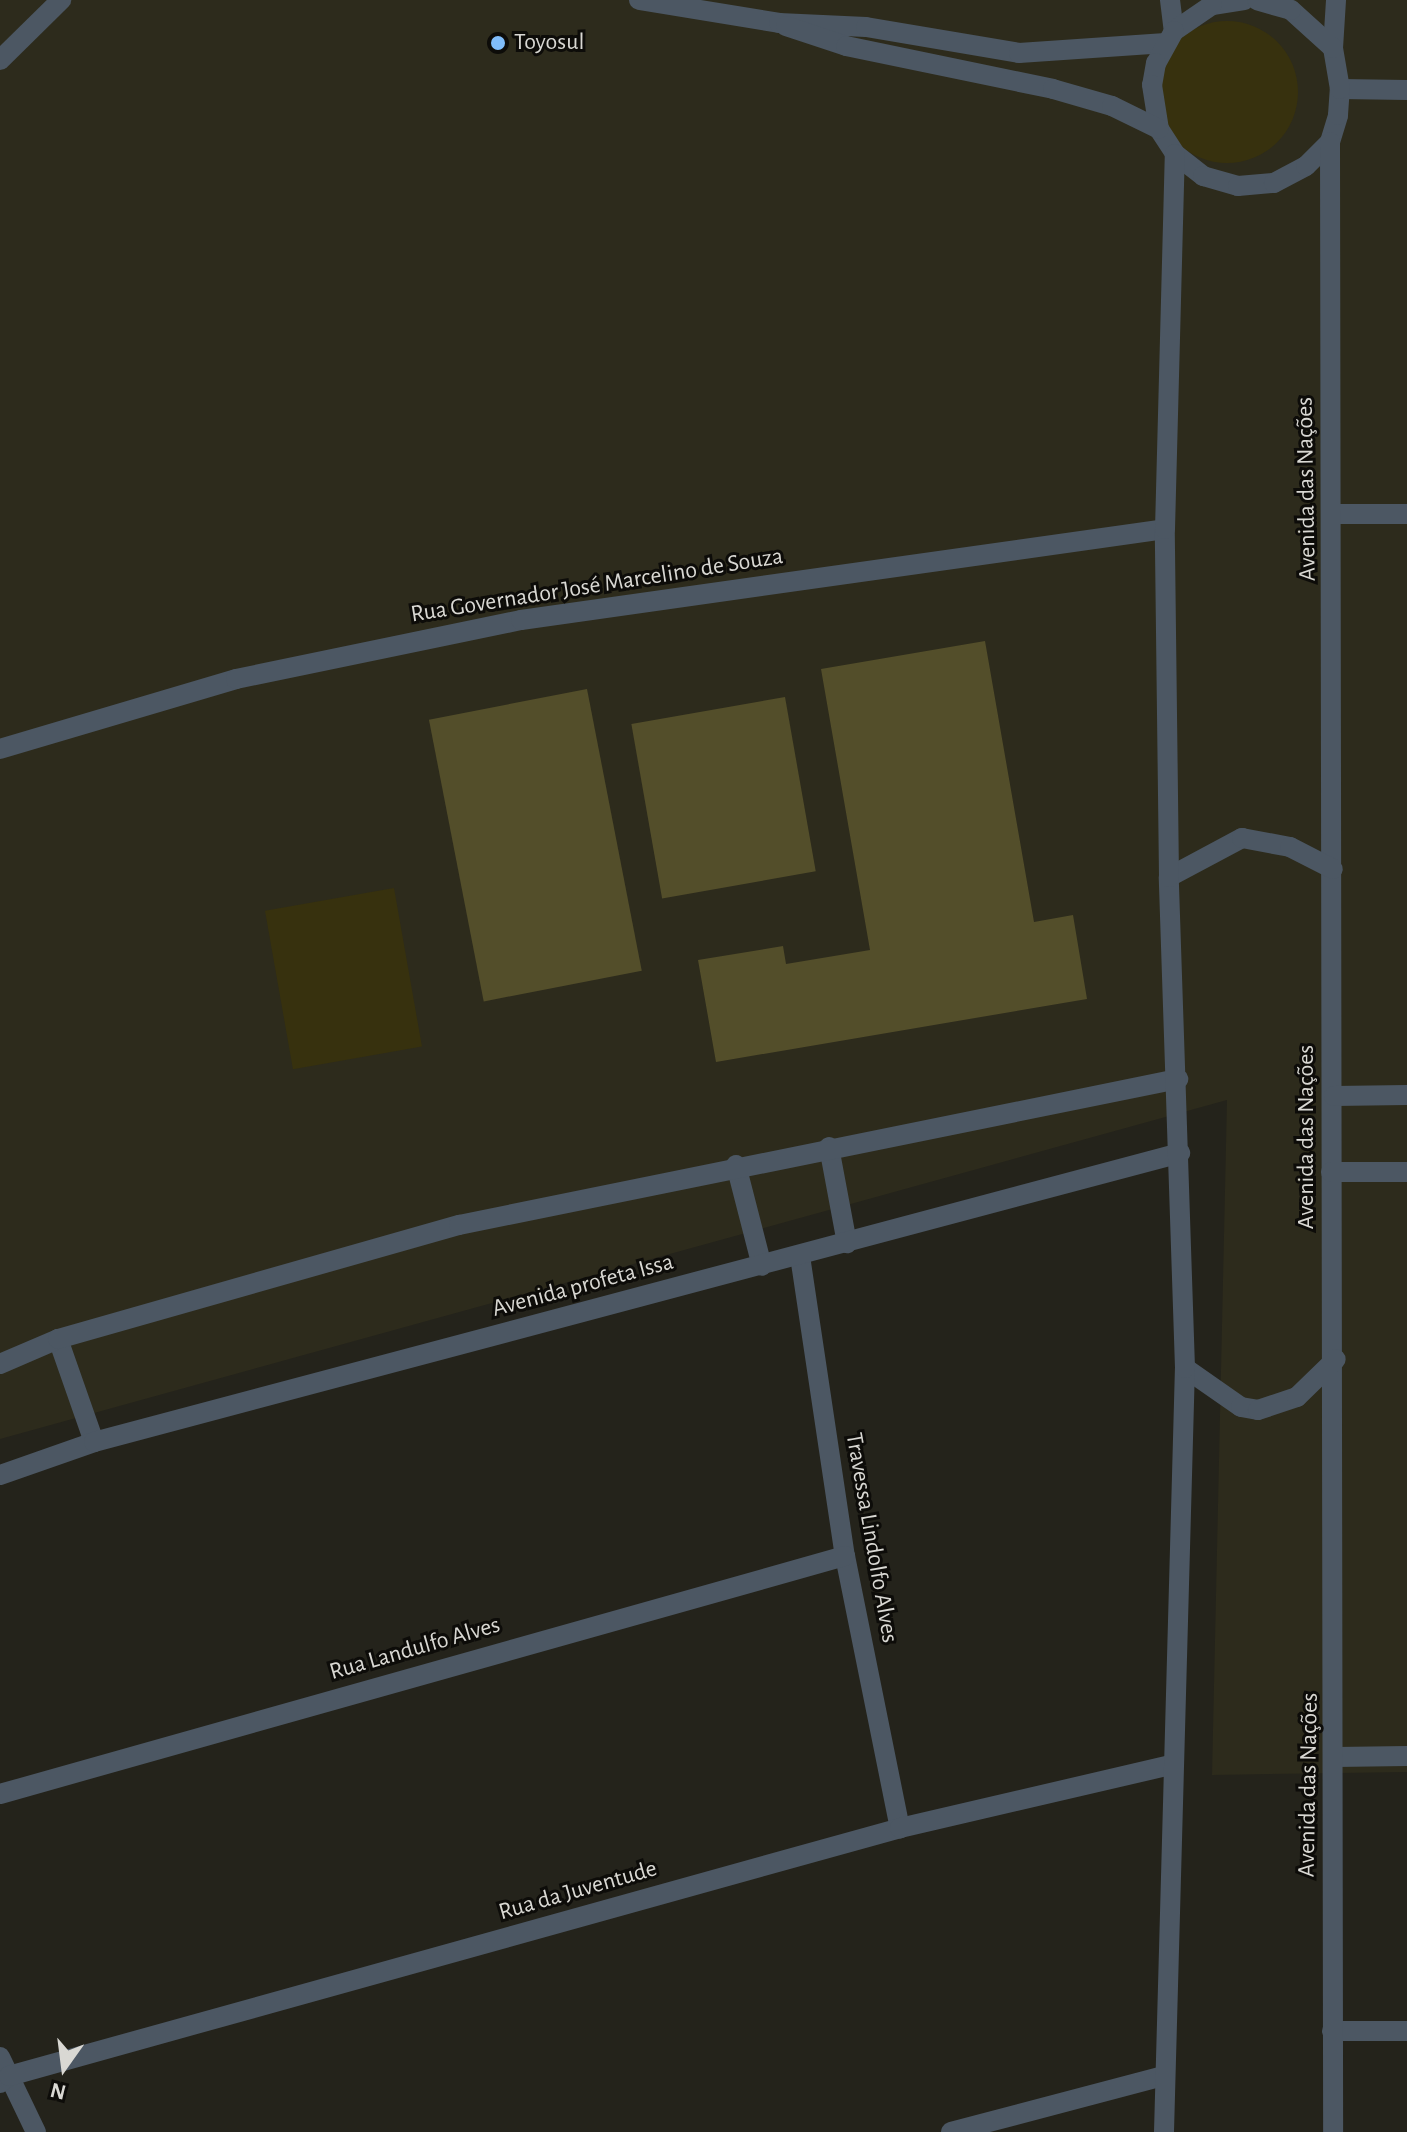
<!DOCTYPE html>
<html>
<head>
<meta charset="utf-8">
<style>
	body { margin:0 }
	#map { position:relative; width:1407px; height:2132px; overflow:hidden; background:#24231b; font-family:"Alegreya Sans",sans-serif }
	div>[style] { position:absolute }
	.built>* { inset:0; background:#2d2b1c }
	.green>* { inset:0; background:#37310e; transform-origin:0 0 }
	.round { border-radius:50% }
	.building>* { inset:0; background:#534e2a; transform-origin:0 0 }
	.minor>* { height:20px; margin:-10px; padding:0 10px; transform-origin:10px; border-radius:10px; background:#4c5763 }
	.tertiary>* { height:20px; margin:-10px; padding:0 10px; transform-origin:10px; border-radius:10px; background:#4c5763 }
	.dots>* { width:22px; height:22px; translate:-50% -50%; box-sizing:border-box; border:4px solid #0d0c09; border-radius:50% }
	span { translate:-50% -50%; white-space:nowrap; text-align:center; line-height:1.15; -webkit-text-stroke:6px #0d0c09; paint-order:stroke }
	.poi-label { font-size:24px; color:#d9d8d3 }
	.left { translate:0 -50%; text-align:left }
	.street-label { font-size:24px; color:#d9d8d3 }
	.north { position:absolute; left:24px; top:2028px; width:80px; height:80px; -webkit-text-stroke:6px #0d0c09; paint-order:stroke; rotate:194deg; font-size:22px; font-weight:700; line-height:32px; text-align:center; color:#d9d8d3 }
	.north::after { content:''; display:block; margin:auto; width:28px; height:36px; background:#d9d8d3; clip-path:polygon(50% 0,100% 100%,50% 72%,0 100%) }
</style>
</head>
<body>
<div id="map">
	<div class="built">
		<div style="clip-path:polygon(0 0,1407px 0,1407px 1772px,1212px 1775px,1227px 1100px,0 1439px)"></div>
	</div>
	<div class="green">
		<div class="round" style="left:1156px;top:21px;width:142px;height:142px"></div>
		<div style="left:394px;top:888px;width:161px;height:131px;rotate:80deg"></div>
	</div>
	<div class="building">
		<div style="clip-path:polygon(985px 641px,1034px 922px,1073px 915px,1087px 999px,716px 1062px,698px 960px,783px 946px,786px 964px,870px 950px,821px 669px)"></div>
		<div style="left:587px;top:689px;width:287px;height:161px;rotate:79deg"></div>
		<div style="left:785px;top:697px;width:177px;height:156px;rotate:80deg"></div>
	</div>
	<div class="minor">
		<div style="left:1170px;top:0;width:31px;rotate:83deg"></div>
		<div style="left:1333px;top:48px;width:48px;rotate:-86.4deg"></div>
		<div style="left:0;top:60px;width:86px;rotate:-44.5deg"></div>
		<div style="left:1340px;top:89px;width:67px;rotate:0.9deg"></div>
		<div style="left:1335px;top:514px;width:72px"></div>
		<div style="left:0;top:749px;width:246px;rotate:-16.5deg"></div>
		<div style="left:236px;top:679px;width:291px;rotate:-11.7deg"></div>
		<div style="left:521px;top:620px;width:650px;rotate:-8.04deg"></div>
		<div style="left:829px;top:1147px;width:98px;rotate:79.4deg"></div>
		<div style="left:736px;top:1165px;width:104px;rotate:75.6deg"></div>
		<div style="left:800px;top:1256px;width:303px;rotate:81.5deg"></div>
		<div style="left:845px;top:1556px;width:278px;rotate:78.6deg"></div>
		<div style="left:58px;top:1339px;width:109px;rotate:70.7deg"></div>
		<div style="left:0;top:1364px;width:63px;rotate:-23.3deg"></div>
		<div style="left:58px;top:1339px;width:417px;rotate:-15.9deg"></div>
		<div style="left:459px;top:1225px;width:734px;rotate:-11.48deg"></div>
		<div style="left:0;top:1475px;width:100px;rotate:-19.3deg"></div>
		<div style="left:94px;top:1442px;width:1124px;rotate:-14.9deg"></div>
		<div style="left:1336px;top:1757px;width:71px;rotate:-0.8deg"></div>
		<div style="left:0;top:1794px;width:878px;rotate:-15.73deg"></div>
		<div style="left:1332px;top:2031px;width:75px"></div>
		<div style="left:0;top:2057px;width:83px;rotate:64.4deg"></div>
		<div style="left:0;top:2083px;width:11px;rotate:-38deg"></div>
		<div style="left:9px;top:2076px;width:925px;rotate:-15.55deg"></div>
		<div style="left:900px;top:1828px;width:281px;rotate:-13.1deg"></div>
		<div style="left:951px;top:2132px;width:219px;rotate:-14.8deg"></div>
	</div>
	<div class="tertiary">
		<div style="left:639px;top:0;width:142px;rotate:9.3deg"></div>
		<div style="left:779px;top:23px;width:87px;rotate:2.6deg"></div>
		<div style="left:866px;top:27px;width:155px;rotate:9.6deg"></div>
		<div style="left:1019px;top:53px;width:147px;rotate:-3.9deg"></div>
		<div style="left:1244px;top:0;width:32px;rotate:171deg"></div>
		<div style="left:1212px;top:5px;width:46px;rotate:145.6deg"></div>
		<div style="left:1174px;top:31px;width:37px;rotate:119deg"></div>
		<div style="left:1156px;top:63px;width:22px;rotate:100deg"></div>
		<div style="left:1152px;top:85px;width:45px;rotate:81deg"></div>
		<div style="left:1159px;top:129px;width:30px;rotate:57deg"></div>
		<div style="left:1175px;top:154px;width:36px;rotate:38deg"></div>
		<div style="left:1203px;top:176px;width:36px;rotate:16deg"></div>
		<div style="left:1238px;top:186px;width:36px;rotate:-5deg"></div>
		<div style="left:1274px;top:183px;width:36px;rotate:-28deg"></div>
		<div style="left:1306px;top:166px;width:34px;rotate:-45deg"></div>
		<div style="left:1330px;top:142px;width:28px;rotate:-73deg"></div>
		<div style="left:1338px;top:115px;width:26px;rotate:-86deg"></div>
		<div style="left:1340px;top:89px;width:42px;rotate:-99.7deg"></div>
		<div style="left:1333px;top:48px;width:57px;rotate:-137.9deg"></div>
		<div style="left:1291px;top:10px;width:35px;rotate:-164deg"></div>
		<div style="left:786px;top:26px;width:63px;rotate:18.4deg"></div>
		<div style="left:846px;top:46px;width:211px;rotate:11.7deg"></div>
		<div style="left:1053px;top:89px;width:61px;rotate:16.1deg"></div>
		<div style="left:1112px;top:106px;width:52px;rotate:26.1deg"></div>
		<div style="left:1330px;top:142px;width:1990px;rotate:89.91deg"></div>
		<div style="left:1169px;top:877px;width:83px;rotate:-28.1deg"></div>
		<div style="left:1242px;top:838px;width:49px;rotate:10.6deg"></div>
		<div style="left:1290px;top:847px;width:48px;rotate:27.1deg"></div>
		<div style="left:1334px;top:1096px;width:73px;rotate:-0.8deg"></div>
		<div style="left:1331px;top:1172px;width:76px"></div>
		<div style="left:1185px;top:1368px;width:68px;rotate:34.9deg"></div>
		<div style="left:1241px;top:1407px;width:17px;rotate:10deg"></div>
		<div style="left:1258px;top:1410px;width:41px;rotate:-18.4deg"></div>
		<div style="left:1297px;top:1397px;width:54px;rotate:-44.3deg"></div>
		<div style="left:1164px;top:2132px;width:764px;rotate:-88.43deg"></div>
		<div style="left:1185px;top:1368px;width:491px;rotate:-91.9deg"></div>
		<div style="left:1169px;top:877px;width:348px;rotate:-90.7deg"></div>
		<div style="left:1165px;top:529px;width:375px;rotate:-88.5deg"></div>
	</div>
	<div class="dots">
		<div style="left:498px;top:43px;background:#80bdfa"></div>
	</div>
	<div class="poi-label">
		<span class="left" style="left:514px;top:43px">Toyosul</span>
	</div>
	<div class="street-label">
		<span style="left:1307px;top:489px;rotate:-91deg">Avenida das Nações</span>
		<span style="left:597px;top:586px;rotate:-9deg">Rua Governador José Marcelino de Souza</span>
		<span style="left:1307px;top:1137px;rotate:-90deg">Avenida das Nações</span>
		<span style="left:583px;top:1286px;rotate:-15deg">Avenida profeta Issa</span>
		<span style="left:871px;top:1538px;rotate:80deg">Travessa Lindolfo Alves</span>
		<span style="left:415px;top:1649px;rotate:-16deg">Rua Landulfo Alves</span>
		<span style="left:1309px;top:1785px;rotate:-89deg">Avenida das Nações</span>
		<span style="left:578px;top:1891px;rotate:-16deg">Rua da Juventude</span>
	</div>
	<div class="north">N</div>
</div>
</body>
</html>
